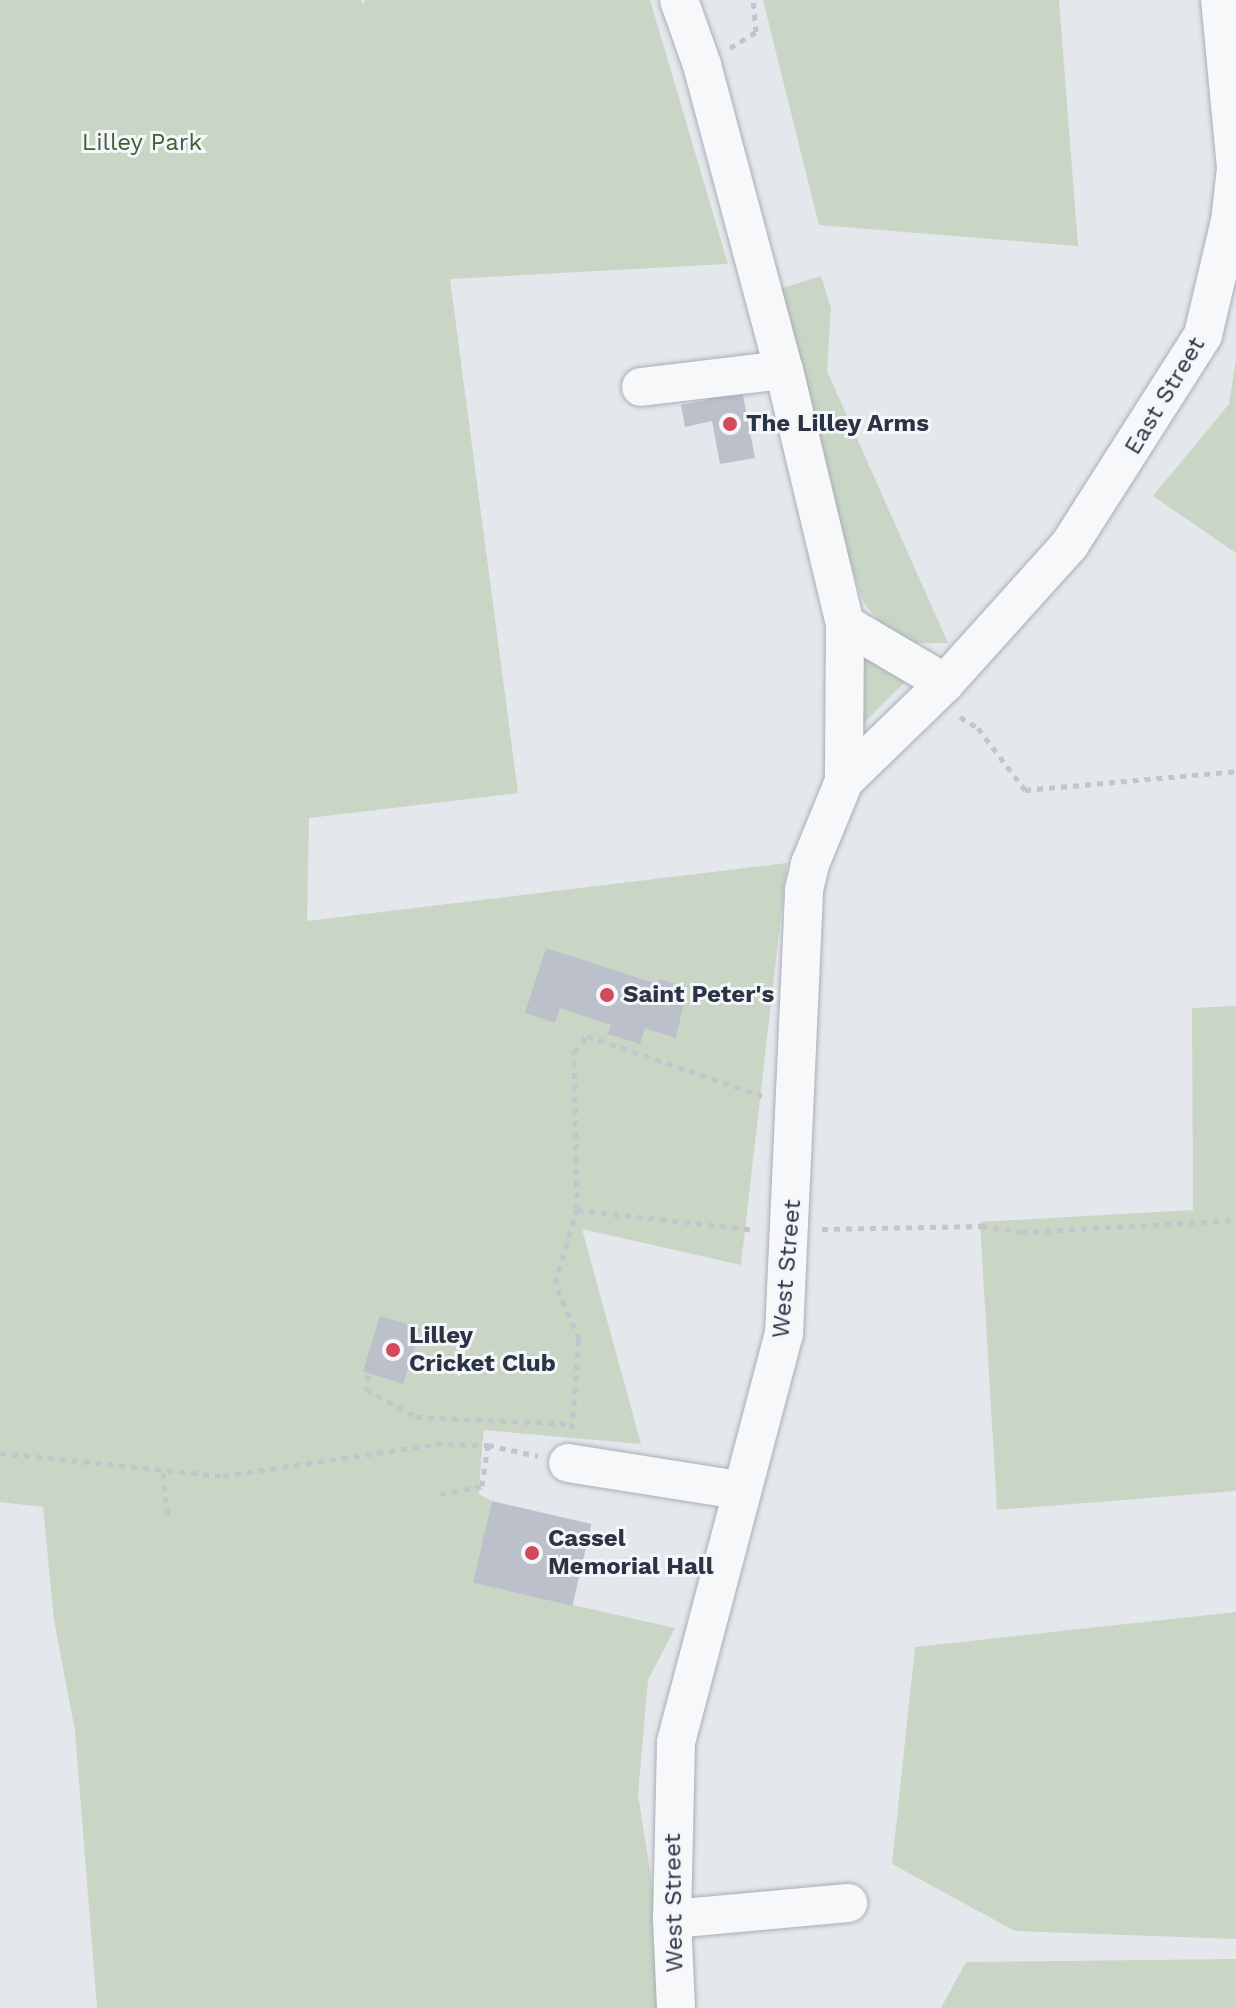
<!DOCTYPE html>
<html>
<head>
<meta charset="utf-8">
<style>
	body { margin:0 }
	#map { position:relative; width:1236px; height:2008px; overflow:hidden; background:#e4e7ec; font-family:"Work Sans",sans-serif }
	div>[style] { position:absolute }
	.green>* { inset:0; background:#c9d6c5 }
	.building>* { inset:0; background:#bbc0ca; transform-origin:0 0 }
	.path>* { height:5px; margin-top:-2.5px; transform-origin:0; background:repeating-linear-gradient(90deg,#c2c5cb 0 6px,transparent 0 12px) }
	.roads { filter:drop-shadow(0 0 2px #a9aeb7) drop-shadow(0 0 2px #a9aeb7) }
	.minor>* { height:38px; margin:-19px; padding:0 19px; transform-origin:19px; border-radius:19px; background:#f7f8fa }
	.dots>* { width:22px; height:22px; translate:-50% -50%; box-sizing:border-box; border:4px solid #f4f6f9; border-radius:50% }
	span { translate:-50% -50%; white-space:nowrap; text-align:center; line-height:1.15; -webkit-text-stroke:6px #f4f6f9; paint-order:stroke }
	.park-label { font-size:24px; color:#3f6138 }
	.street-label { font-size:24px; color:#2b3445 }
	.poi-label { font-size:24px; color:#2b3445; font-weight:700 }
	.left { translate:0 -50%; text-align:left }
</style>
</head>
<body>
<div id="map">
	<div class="green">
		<div style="clip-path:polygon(0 0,361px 0,364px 4px,365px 0,650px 0,728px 264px,450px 279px,518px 793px,309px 818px,307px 921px,787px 863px,741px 1265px,582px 1229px,641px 1444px,484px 1430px,481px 1459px,479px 1494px,492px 1501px,475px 1583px,675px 1628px,648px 1680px,638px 1795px,664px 1959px,664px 2008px,97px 2008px,75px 1731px,54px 1620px,43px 1507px,0 1502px)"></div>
		<div style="clip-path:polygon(763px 0,1059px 0,1078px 246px,819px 225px)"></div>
		<div style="clip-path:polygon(821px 276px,831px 308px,827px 371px,948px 643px,914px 643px,885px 629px,864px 603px,845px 549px,773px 291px)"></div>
		<div style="clip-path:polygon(1236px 359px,1236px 553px,1153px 496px,1229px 404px)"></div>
		<div style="clip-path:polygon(861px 647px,911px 676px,857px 730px)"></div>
		<div style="clip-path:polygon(1236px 1006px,1236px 1491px,997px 1510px,980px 1222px,1193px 1210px,1192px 1008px)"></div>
		<div style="clip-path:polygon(1236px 1612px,1236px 1939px,1015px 1931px,892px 1864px,915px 1647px)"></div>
		<div style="clip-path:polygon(1236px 1959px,1236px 2008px,941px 2008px,966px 1962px)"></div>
	</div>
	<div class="building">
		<div style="clip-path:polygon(741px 385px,755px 458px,720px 464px,712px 421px,685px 427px,681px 405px,707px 400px,705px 392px)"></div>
		<div style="clip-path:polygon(546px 948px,657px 984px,659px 979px,687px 988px,676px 1038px,645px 1028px,640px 1044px,608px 1034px,611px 1025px,560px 1008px,555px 1023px,525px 1013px)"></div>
		<div style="left:380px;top:1316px;width:42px;height:58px;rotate:17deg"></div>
		<div style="left:492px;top:1501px;width:102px;height:84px;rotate:13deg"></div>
	</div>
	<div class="path">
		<div style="left:730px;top:48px;width:31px;rotate:-32deg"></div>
		<div style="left:756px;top:32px;width:32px;rotate:-95deg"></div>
		<div style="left:960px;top:717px;width:21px;rotate:31deg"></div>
		<div style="left:978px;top:728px;width:78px;rotate:52.8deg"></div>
		<div style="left:1025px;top:790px;width:212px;rotate:-5.1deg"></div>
		<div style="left:577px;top:1210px;width:178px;rotate:6.4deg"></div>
		<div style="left:822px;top:1229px;width:159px;rotate:-1.1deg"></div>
		<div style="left:981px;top:1226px;width:40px;rotate:8.5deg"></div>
		<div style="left:1021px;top:1232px;width:215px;rotate:-3.2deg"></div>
		<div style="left:368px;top:1375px;width:14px;rotate:98deg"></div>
		<div style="left:366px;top:1389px;width:57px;rotate:29.2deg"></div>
		<div style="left:416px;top:1417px;width:156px;rotate:2.6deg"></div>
		<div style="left:572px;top:1429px;width:90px;rotate:-85.6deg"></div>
		<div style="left:579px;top:1339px;width:61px;rotate:-113.2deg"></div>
		<div style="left:555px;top:1283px;width:76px;rotate:-73.2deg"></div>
		<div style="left:577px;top:1210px;width:158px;rotate:-91.1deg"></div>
		<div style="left:574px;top:1052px;width:21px;rotate:-51deg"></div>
		<div style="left:587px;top:1036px;width:185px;rotate:18.9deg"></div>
		<div style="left:0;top:1453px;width:224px;rotate:5.9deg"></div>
		<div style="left:223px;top:1476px;width:215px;rotate:-8.5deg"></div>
		<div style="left:436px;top:1444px;width:52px;rotate:1.1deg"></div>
		<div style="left:488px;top:1445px;width:51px;rotate:12.4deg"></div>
		<div style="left:163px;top:1473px;width:46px;rotate:83.8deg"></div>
		<div style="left:440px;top:1494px;width:43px;rotate:-10.8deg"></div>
		<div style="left:482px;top:1486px;width:41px;rotate:-81.7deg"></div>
	</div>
	<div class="roads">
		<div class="minor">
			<div style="left:679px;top:0;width:69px;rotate:70.5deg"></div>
			<div style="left:702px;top:65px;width:316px;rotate:75deg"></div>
			<div style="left:784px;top:370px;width:261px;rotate:76.5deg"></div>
			<div style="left:845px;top:624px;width:157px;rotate:90.4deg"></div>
			<div style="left:641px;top:387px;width:144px;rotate:-6.8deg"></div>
			<div style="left:845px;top:624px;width:116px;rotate:30.5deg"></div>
			<div style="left:568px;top:1463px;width:173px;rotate:9deg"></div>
			<div style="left:672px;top:1919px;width:177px;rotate:-5.2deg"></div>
			<div style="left:676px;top:2008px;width:89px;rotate:-92.6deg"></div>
			<div style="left:672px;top:1919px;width:177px;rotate:-88.7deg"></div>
			<div style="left:676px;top:1742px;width:422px;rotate:-75.2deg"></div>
			<div style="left:784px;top:1334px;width:444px;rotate:-87.4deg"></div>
			<div style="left:804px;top:890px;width:27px;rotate:-77deg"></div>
			<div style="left:810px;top:864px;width:90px;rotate:-67.7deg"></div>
			<div style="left:844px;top:781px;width:141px;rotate:-44.1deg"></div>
			<div style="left:945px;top:683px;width:187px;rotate:-48deg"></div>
			<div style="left:1070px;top:544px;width:248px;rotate:-57.5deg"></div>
			<div style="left:1203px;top:335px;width:117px;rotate:-76.7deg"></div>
			<div style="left:1230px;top:221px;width:53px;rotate:-83.5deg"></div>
			<div style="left:1236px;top:168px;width:169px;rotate:-95.4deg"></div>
		</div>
	</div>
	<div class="dots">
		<div style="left:730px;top:424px;background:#d1495b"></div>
		<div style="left:607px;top:995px;background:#d1495b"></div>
		<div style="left:393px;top:1350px;background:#d1495b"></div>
		<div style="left:532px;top:1553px;background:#d1495b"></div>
	</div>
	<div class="park-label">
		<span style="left:142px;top:143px">Lilley Park</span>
	</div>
	<div class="street-label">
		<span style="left:1165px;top:396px;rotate:-59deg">East Street</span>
		<span style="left:787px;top:1269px;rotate:-85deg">West Street</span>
		<span style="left:674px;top:1903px;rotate:-91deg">West Street</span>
	</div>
	<div class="poi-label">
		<span class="left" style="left:746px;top:424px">The Lilley Arms</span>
		<span class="left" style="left:623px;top:995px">Saint Peter's</span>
		<span class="left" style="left:409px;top:1350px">Lilley<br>Cricket Club</span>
		<span class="left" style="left:548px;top:1553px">Cassel<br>Memorial Hall</span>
	</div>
</div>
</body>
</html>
